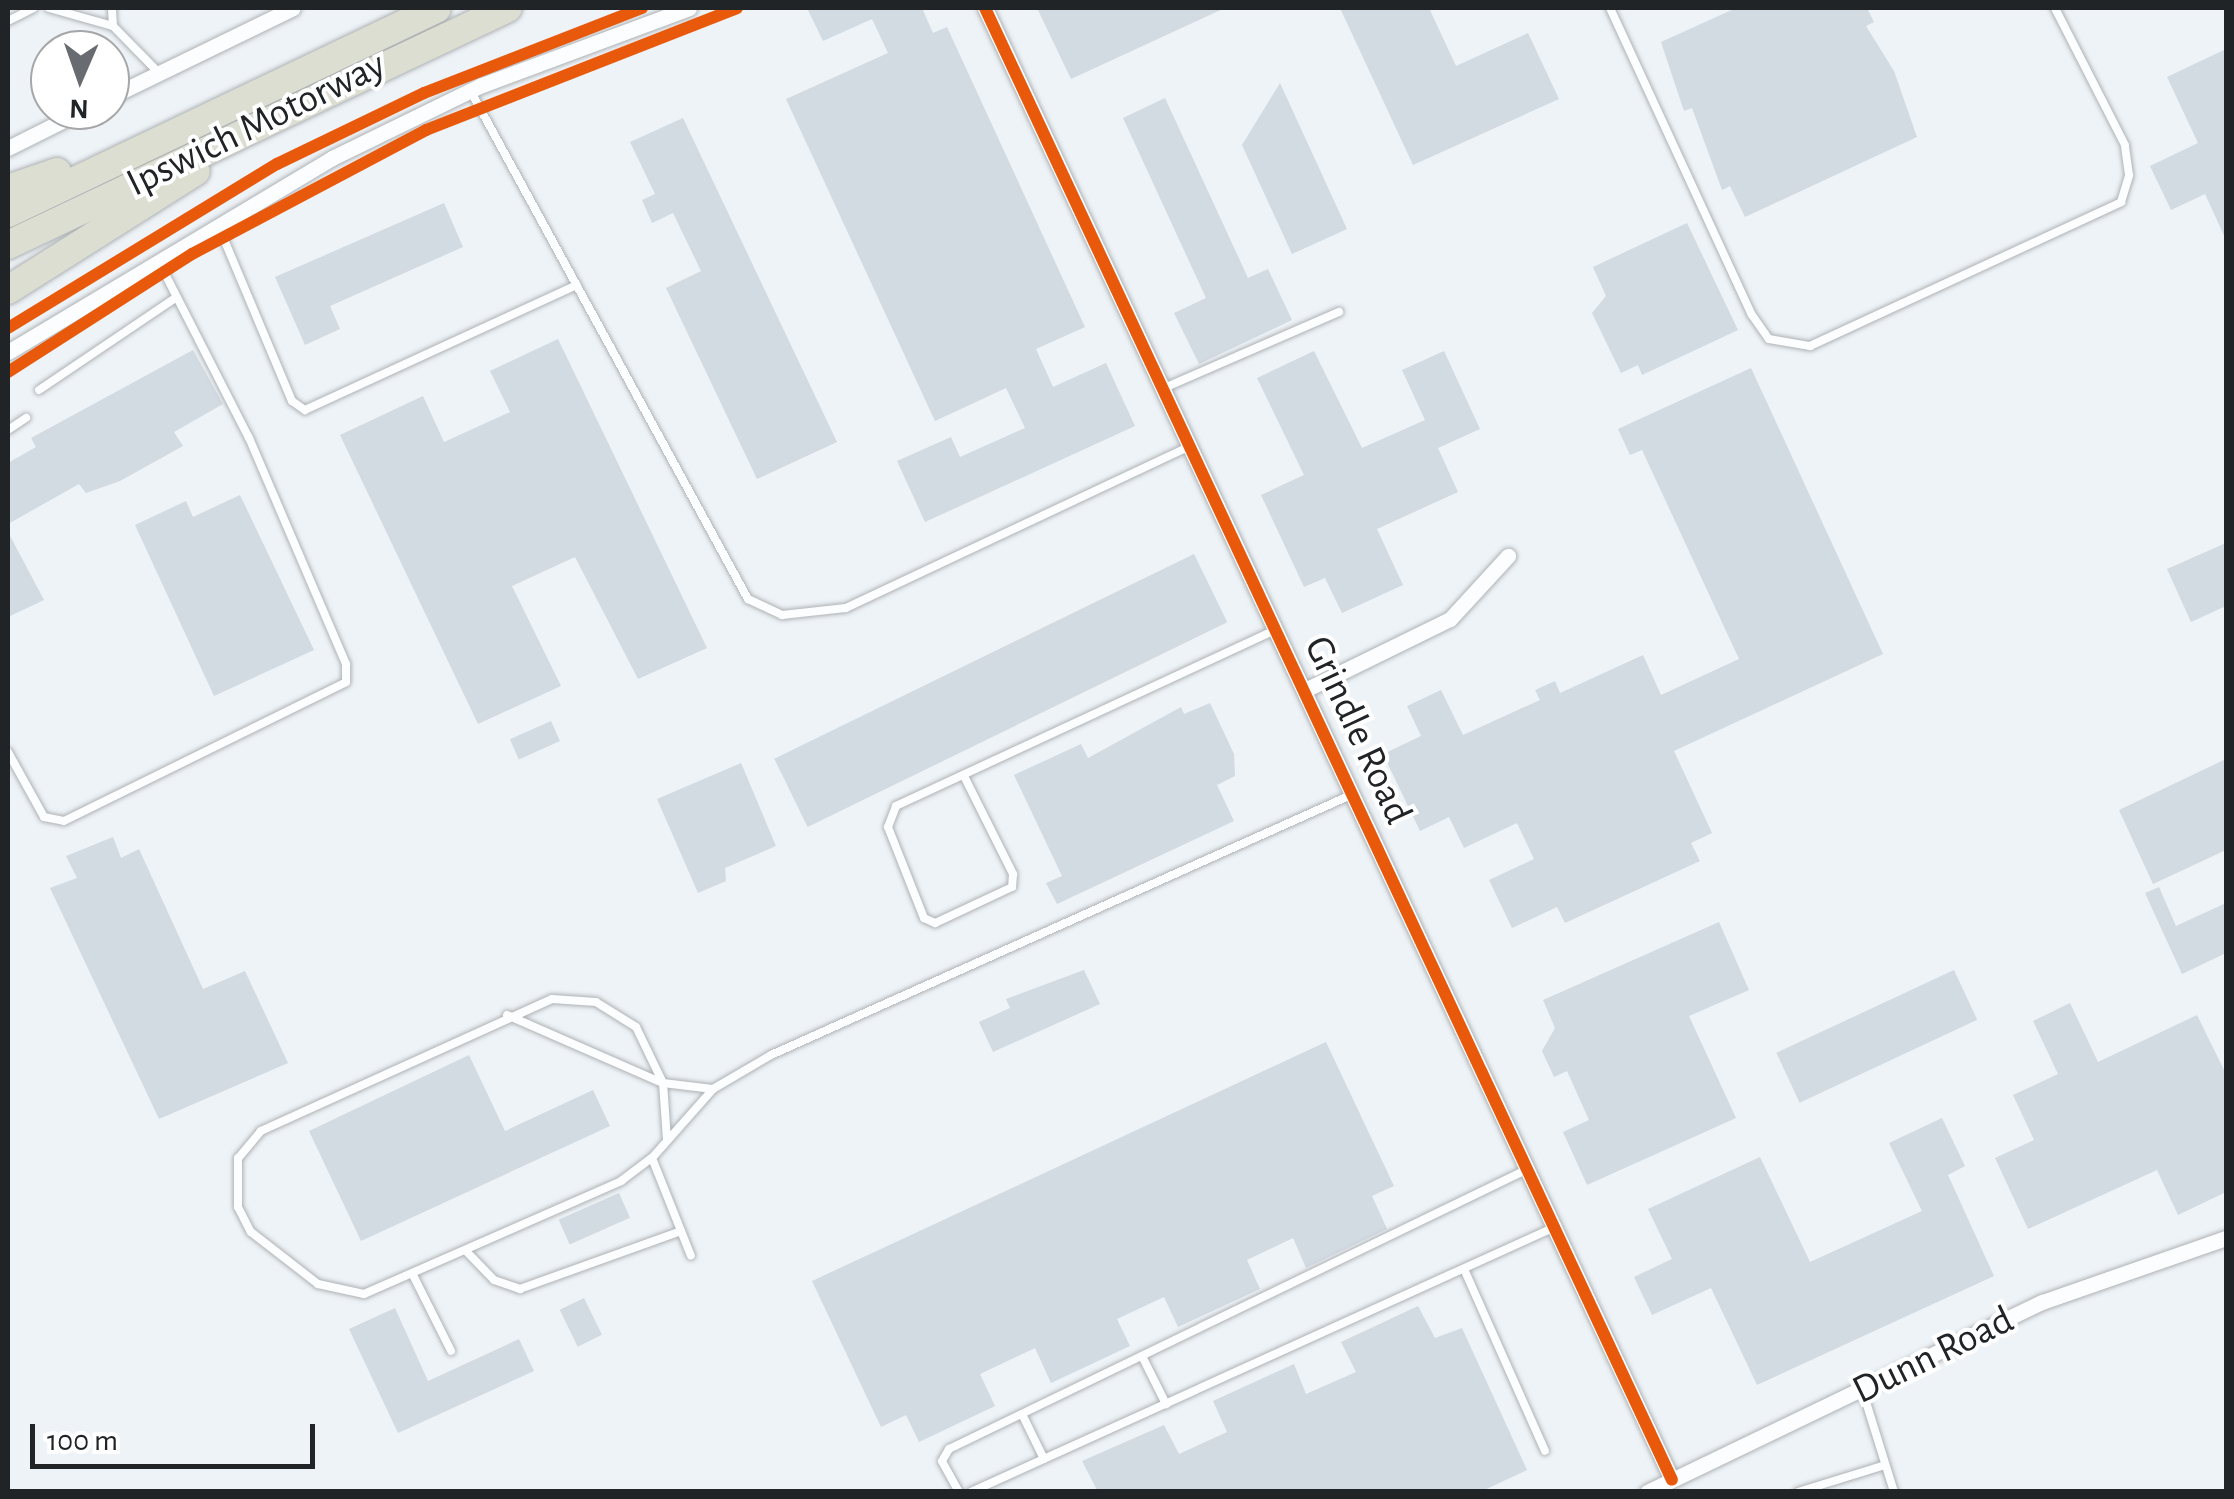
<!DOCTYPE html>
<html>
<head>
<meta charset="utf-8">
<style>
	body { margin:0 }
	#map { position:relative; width:2234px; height:1499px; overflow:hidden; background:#eef3f7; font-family:"Alegreya Sans",sans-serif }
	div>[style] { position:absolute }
	.building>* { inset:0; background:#d2dae2; transform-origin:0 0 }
	.roads { filter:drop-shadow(0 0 2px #aeb2b5) drop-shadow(0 0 2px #aeb2b5) }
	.lane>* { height:8px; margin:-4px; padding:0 4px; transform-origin:4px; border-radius:4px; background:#fcfdfe }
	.street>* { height:15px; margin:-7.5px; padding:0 7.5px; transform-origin:7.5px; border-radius:7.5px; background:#fcfdfe }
	.highway>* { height:28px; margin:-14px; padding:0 14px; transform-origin:14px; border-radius:14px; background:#ddded2 }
	.cycleway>* { height:12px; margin:-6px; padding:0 6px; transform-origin:6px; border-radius:6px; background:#e8590c }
	span { translate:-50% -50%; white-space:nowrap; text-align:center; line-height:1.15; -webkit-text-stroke:8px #fff; paint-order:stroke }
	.street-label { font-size:40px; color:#202427 }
	.frame { position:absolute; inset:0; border:10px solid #202427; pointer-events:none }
	.north { position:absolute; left:30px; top:30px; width:100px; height:100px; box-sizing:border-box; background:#fff; border:2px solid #a6a7a9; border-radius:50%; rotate:182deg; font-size:28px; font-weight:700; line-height:40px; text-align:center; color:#202427 }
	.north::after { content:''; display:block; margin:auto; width:35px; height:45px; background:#686c70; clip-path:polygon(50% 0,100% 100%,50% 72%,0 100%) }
	.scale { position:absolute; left:30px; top:1424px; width:285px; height:45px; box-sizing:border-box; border:5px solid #202427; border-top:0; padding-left:12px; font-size:30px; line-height:35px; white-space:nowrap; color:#202427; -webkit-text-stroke:8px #fff; paint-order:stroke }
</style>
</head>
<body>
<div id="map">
	<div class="building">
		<div style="clip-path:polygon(807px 8px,922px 8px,933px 33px,947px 27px,1085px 327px,1036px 349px,1053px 387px,1106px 363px,1135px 426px,925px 522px,897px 461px,951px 437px,960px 457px,1025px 428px,1006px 388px,935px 421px,786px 99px,888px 53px,872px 19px,823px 41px)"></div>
		<div style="clip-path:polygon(1037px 8px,1225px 8px,1071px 79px)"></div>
		<div style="clip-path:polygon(1340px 8px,1429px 8px,1456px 66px,1528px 33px,1559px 99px,1413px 165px)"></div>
		<div style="clip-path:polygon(1736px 8px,1867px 8px,1874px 22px,1866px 26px,1894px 71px,1917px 137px,1745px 217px,1730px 186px,1722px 190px,1692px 108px,1684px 111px,1661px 42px)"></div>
		<div style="clip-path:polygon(2226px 49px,2226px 240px,2205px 194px,2171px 210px,2150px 166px,2198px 143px,2167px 77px)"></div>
		<div style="clip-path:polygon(1280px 83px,1347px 229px,1292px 254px,1242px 145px)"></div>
		<div style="clip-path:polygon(1165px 98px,1248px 278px,1268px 269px,1292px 320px,1199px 364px,1174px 313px,1206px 298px,1123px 118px)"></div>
		<div style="clip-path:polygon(683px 118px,837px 442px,757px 479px,666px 288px,701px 271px,673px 213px,652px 223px,642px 200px,655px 194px,630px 142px)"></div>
		<div style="clip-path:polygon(444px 203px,463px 247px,330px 306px,340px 329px,305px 345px,275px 277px)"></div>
		<div style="clip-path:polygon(1687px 223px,1738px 330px,1642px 375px,1638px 365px,1621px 373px,1592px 313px,1606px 296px,1593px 267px)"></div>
		<div style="clip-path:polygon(558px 339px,707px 648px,638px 679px,575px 557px,512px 586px,561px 686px,478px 724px,340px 435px,423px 396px,444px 442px,510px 412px,490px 371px)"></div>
		<div style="clip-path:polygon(193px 350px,223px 404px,174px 432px,183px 446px,120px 481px,86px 493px,79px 484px,8px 524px,8px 463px,36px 447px,31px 438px)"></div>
		<div style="clip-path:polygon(1314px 351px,1362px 448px,1425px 420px,1402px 370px,1444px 351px,1480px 429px,1438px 448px,1458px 492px,1377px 529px,1403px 585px,1342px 613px,1325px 578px,1304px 587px,1261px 495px,1304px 475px,1257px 378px)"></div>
		<div style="clip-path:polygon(1751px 368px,1883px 654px,1674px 751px,1712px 833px,1691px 843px,1700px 861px,1565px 923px,1557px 907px,1512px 928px,1489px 880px,1534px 859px,1517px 823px,1464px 848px,1449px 817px,1420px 831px,1383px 754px,1421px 736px,1407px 706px,1441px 690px,1463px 735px,1540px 700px,1535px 690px,1555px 681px,1560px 693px,1643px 655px,1661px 695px,1739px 659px,1642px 450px,1630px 455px,1618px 429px)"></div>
		<div style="clip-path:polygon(240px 495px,314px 650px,214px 696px,135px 525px,186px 501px,193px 517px)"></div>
		<div style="clip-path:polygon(8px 532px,44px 600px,8px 617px)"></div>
		<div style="clip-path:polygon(2226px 543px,2226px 606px,2191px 622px,2167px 569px)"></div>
		<div style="left:1194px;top:554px;width:76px;height:467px;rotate:64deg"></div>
		<div style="clip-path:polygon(1210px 703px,1234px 754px,1235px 776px,1217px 785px,1234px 821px,1057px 904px,1046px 883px,1062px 876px,1014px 775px,1081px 744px,1088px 758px,1181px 707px,1184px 714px)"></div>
		<div style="left:551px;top:721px;width:22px;height:45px;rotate:66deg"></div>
		<div style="clip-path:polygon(2226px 759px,2226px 850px,2153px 884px,2119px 810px)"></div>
		<div style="clip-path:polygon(741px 763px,776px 846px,725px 868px,726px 881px,698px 893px,657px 799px)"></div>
		<div style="clip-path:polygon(113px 837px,121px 858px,139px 849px,203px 989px,245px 971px,288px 1063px,159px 1119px,50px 888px,77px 878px,66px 856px)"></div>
		<div style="clip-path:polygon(2159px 887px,2176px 926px,2226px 903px,2226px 953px,2182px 974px,2145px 893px)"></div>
		<div style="clip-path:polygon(1719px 922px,1749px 990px,1689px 1016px,1736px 1118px,1587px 1185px,1563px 1132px,1589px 1120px,1567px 1071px,1554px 1077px,1542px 1051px,1555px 1028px,1543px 1000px)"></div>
		<div style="clip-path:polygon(1084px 970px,1100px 1004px,993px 1052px,979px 1022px,1010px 1008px,1006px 999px)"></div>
		<div style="left:1954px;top:970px;width:55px;height:196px;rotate:65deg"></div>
		<div style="clip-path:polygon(2070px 1003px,2098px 1062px,2197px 1015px,2226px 1074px,2226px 1192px,2178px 1215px,2157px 1170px,2028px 1229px,1995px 1158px,2034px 1140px,2013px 1095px,2058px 1074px,2033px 1021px)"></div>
		<div style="clip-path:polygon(1326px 1042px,1394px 1186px,1372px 1196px,1387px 1229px,1306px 1268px,1293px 1238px,1247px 1260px,1260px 1289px,1178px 1327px,1164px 1297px,1117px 1319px,1130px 1346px,1051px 1383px,1035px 1348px,980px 1374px,995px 1406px,919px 1442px,906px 1415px,881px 1427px,812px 1281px)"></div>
		<div style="clip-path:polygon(469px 1055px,505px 1131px,593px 1090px,610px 1126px,361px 1241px,309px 1131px)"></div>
		<div style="clip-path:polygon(1942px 1118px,1965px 1166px,1948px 1175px,1994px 1276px,1757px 1385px,1711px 1288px,1652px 1315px,1634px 1277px,1672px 1259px,1648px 1209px,1760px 1157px,1810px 1262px,1922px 1211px,1889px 1143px)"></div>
		<div style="left:619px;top:1193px;width:27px;height:66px;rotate:66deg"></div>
		<div style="left:584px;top:1298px;width:41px;height:27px;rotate:64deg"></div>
		<div style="clip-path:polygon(1418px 1306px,1435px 1338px,1462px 1328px,1527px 1470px,1480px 1492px,1098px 1492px,1082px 1461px,1164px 1425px,1179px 1454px,1227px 1432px,1213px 1401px,1294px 1364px,1306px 1394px,1356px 1372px,1341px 1342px)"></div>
		<div style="clip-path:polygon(395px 1308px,428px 1381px,519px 1339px,534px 1371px,398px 1433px,349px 1329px)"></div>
	</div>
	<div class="roads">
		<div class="lane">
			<div style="left:49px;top:8px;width:66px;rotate:15.7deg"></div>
			<div style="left:113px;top:26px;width:66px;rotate:45.6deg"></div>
			<div style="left:112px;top:8px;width:18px;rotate:87deg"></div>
			<div style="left:1610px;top:8px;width:338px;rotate:65.2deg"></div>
			<div style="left:1752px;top:315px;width:29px;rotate:55deg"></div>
			<div style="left:1769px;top:339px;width:42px;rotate:9.7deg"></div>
			<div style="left:1810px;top:346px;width:343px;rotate:-24.8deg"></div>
			<div style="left:2121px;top:202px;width:28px;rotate:-73deg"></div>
			<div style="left:2129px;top:175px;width:30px;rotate:-98deg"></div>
			<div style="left:2125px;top:145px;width:154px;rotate:-117.1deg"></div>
			<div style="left:8px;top:21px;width:29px;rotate:-27deg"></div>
			<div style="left:470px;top:90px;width:580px;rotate:61.36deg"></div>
			<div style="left:748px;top:599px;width:38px;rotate:25deg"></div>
			<div style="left:782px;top:615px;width:64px;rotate:-6.2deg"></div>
			<div style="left:846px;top:608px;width:380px;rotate:-25.2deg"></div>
			<div style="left:218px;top:225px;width:191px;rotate:67.2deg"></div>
			<div style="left:292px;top:401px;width:16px;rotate:35deg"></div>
			<div style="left:305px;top:410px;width:299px;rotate:-24.7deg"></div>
			<div style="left:1164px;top:388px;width:191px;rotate:-23.5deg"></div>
			<div style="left:39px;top:390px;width:166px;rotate:-34deg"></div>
			<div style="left:8px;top:430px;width:22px;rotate:-34deg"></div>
			<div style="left:8px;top:752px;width:74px;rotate:61deg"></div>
			<div style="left:44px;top:817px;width:20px;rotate:11deg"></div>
			<div style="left:64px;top:821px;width:314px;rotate:-26.2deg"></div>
			<div style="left:346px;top:682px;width:18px;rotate:-90deg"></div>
			<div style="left:346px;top:664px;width:246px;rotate:-113.2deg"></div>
			<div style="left:249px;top:438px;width:200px;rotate:-117.1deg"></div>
			<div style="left:964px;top:776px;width:110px;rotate:63.4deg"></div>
			<div style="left:1013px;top:874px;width:13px;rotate:94deg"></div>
			<div style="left:1012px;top:887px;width:85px;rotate:154.9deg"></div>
			<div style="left:935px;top:923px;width:12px;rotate:-156deg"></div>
			<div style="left:924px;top:918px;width:98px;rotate:-111.6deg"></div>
			<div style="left:888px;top:827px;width:22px;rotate:-69deg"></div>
			<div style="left:896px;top:806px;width:419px;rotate:-24.9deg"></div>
			<div style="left:507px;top:1015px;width:170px;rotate:23.6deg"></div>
			<div style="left:663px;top:1083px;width:50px;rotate:6.8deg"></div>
			<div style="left:667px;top:1140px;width:57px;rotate:-94deg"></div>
			<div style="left:663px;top:1083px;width:62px;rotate:-115.7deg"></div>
			<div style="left:636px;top:1027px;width:47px;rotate:-148deg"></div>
			<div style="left:596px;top:1002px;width:44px;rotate:-176.1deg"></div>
			<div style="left:552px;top:999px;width:320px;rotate:155.6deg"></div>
			<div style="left:261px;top:1131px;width:35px;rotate:130deg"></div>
			<div style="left:238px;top:1158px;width:49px;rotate:90deg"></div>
			<div style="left:238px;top:1207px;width:28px;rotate:63deg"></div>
			<div style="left:251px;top:1232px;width:85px;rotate:37.8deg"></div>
			<div style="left:318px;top:1284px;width:47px;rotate:12.3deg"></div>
			<div style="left:364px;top:1294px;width:281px;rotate:-23.7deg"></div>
			<div style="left:621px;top:1181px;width:39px;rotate:-37deg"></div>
			<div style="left:652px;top:1158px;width:92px;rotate:-48.5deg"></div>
			<div style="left:713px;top:1089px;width:67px;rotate:-30.4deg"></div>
			<div style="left:771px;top:1055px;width:636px;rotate:-24.15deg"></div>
			<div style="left:652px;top:1158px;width:105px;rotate:68.3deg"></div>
			<div style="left:467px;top:1252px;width:39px;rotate:46deg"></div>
			<div style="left:494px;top:1280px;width:28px;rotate:19deg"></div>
			<div style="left:520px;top:1289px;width:171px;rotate:-19.8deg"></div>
			<div style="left:1464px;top:1269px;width:199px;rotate:66deg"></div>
			<div style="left:413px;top:1275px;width:85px;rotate:63.4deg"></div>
			<div style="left:1142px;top:1356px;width:54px;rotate:63.4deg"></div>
			<div style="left:1862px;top:1389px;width:108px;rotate:72.7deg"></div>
			<div style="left:1022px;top:1414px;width:50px;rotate:63.9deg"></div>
			<div style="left:959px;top:1492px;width:35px;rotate:-119deg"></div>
			<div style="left:942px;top:1461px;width:14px;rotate:-60deg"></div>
			<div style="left:949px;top:1449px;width:641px;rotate:-25.81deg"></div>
			<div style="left:971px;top:1492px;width:641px;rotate:-24.41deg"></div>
			<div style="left:1798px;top:1492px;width:88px;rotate:-17.2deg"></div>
		</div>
		<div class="street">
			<div style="left:985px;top:8px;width:1624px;rotate:64.98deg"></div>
			<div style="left:110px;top:97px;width:203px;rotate:-25.9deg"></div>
			<div style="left:8px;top:148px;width:85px;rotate:-26.6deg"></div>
			<div style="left:8px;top:352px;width:378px;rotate:-30.9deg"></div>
			<div style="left:332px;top:158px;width:167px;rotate:-26deg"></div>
			<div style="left:482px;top:85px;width:221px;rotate:-20.4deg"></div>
			<div style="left:1305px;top:690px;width:161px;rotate:-26.1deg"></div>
			<div style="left:1450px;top:619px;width:86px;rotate:-47.4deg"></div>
			<div style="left:1647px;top:1492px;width:438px;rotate:-25.7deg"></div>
			<div style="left:2042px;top:1302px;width:195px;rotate:-19.2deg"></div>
		</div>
		<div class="highway">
			<div style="left:8px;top:189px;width:52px;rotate:-19.1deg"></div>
			<div style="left:8px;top:213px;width:475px;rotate:-25.5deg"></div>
			<div style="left:8px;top:245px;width:553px;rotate:-25.36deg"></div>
			<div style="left:8px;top:290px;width:222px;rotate:-32.3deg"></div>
		</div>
	</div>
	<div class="cycleway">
		<div style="left:985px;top:8px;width:1624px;rotate:64.98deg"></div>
		<div style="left:8px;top:328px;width:315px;rotate:-31.4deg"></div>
		<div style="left:277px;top:164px;width:163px;rotate:-25.8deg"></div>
		<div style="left:424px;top:93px;width:234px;rotate:-21.3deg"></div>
		<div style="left:8px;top:372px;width:219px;rotate:-32.7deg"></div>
		<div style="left:192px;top:254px;width:265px;rotate:-27.9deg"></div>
		<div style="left:426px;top:130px;width:334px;rotate:-21.4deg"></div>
	</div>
	<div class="street-label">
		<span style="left:256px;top:124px;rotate:-26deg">Ipswich Motorway</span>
		<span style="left:1358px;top:730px;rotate:65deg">Grindle Road</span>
		<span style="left:1933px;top:1355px;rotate:-26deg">Dunn Road</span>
	</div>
	<div class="frame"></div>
	<div class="north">N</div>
	<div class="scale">100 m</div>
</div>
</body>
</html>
